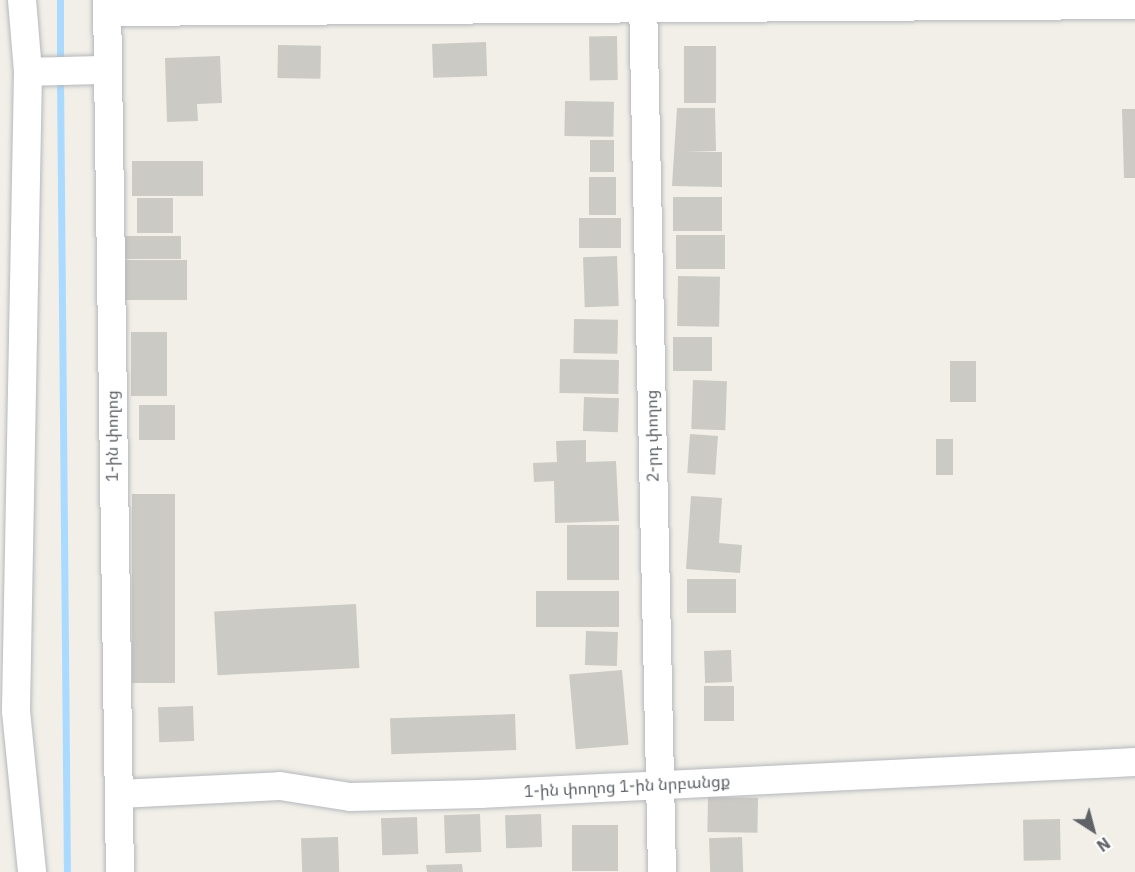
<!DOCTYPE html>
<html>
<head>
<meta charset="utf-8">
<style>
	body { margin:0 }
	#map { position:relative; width:1135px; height:872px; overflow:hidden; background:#f1efe8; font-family:"IBM Plex Sans","Noto Sans Armenian",sans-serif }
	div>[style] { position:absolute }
	.stream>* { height:7px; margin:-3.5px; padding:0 3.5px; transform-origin:3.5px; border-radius:3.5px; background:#aadaff }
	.building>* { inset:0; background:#cccac5; transform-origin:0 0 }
	.roads { filter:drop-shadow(0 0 2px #b5b8bc) drop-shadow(0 0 2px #b5b8bc) }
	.minor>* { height:28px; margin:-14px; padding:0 14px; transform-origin:14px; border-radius:14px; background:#fff }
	span { translate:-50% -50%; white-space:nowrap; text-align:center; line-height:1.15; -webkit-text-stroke:6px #fff; paint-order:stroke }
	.street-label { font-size:16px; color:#5f6368 }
	.north { position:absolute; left:1063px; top:800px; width:60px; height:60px; -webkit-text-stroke:4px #fff; paint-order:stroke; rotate:144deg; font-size:16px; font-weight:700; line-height:24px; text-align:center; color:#5f6368 }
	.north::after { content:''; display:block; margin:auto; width:21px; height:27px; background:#5f6368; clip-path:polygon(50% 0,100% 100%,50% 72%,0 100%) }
</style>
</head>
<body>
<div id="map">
	<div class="stream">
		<div style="left:60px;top:66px;width:66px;rotate:-90deg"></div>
		<div style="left:60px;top:77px;width:795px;rotate:89.5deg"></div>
	</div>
	<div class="building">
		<div style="left:617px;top:36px;width:44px;height:28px;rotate:89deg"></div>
		<div style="left:486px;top:42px;width:34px;height:54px;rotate:88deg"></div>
		<div style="left:278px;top:45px;width:43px;height:33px;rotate:1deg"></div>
		<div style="left:684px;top:46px;width:32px;height:57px"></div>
		<div style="clip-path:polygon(220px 56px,222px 103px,197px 104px,198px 121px,167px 122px,165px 58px)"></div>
		<div style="left:565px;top:101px;width:49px;height:35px;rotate:1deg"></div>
		<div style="clip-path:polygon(677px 108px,715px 108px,716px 151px,686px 152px,722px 152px,722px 187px,672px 186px)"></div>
		<div style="clip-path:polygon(1122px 109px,1135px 109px,1135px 178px,1124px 178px)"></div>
		<div style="left:590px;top:140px;width:24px;height:32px"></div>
		<div style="left:132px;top:161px;width:71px;height:35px"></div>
		<div style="left:589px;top:177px;width:27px;height:38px"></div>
		<div style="left:673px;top:197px;width:49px;height:34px"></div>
		<div style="left:173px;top:198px;width:35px;height:36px;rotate:90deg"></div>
		<div style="left:579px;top:218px;width:42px;height:30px"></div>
		<div style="left:676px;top:235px;width:49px;height:34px"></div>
		<div style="left:125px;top:236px;width:56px;height:23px"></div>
		<div style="left:617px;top:256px;width:50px;height:34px;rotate:88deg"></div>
		<div style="left:124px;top:260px;width:63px;height:40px"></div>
		<div style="left:678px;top:276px;width:42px;height:50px;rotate:1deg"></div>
		<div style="left:574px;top:319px;width:44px;height:34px;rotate:1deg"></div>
		<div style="left:131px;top:332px;width:36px;height:64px"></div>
		<div style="left:673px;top:337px;width:39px;height:34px"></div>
		<div style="left:560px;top:359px;width:59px;height:34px;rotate:1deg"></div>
		<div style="left:950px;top:361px;width:26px;height:41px"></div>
		<div style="left:693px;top:380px;width:34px;height:49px;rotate:2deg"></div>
		<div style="left:584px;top:397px;width:35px;height:34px;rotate:2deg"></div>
		<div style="left:175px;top:405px;width:35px;height:36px;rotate:90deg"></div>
		<div style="left:690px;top:434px;width:28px;height:39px;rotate:4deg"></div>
		<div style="left:936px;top:439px;width:17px;height:36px"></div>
		<div style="clip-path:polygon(586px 440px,586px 462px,616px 461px,619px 521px,555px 523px,554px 481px,534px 482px,533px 463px,557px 462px,556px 441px)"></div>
		<div style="left:132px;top:494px;width:43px;height:189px"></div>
		<div style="clip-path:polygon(691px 496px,722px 498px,719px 543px,742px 545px,740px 573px,686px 569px)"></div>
		<div style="left:619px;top:525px;width:55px;height:52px;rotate:90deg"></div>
		<div style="left:687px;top:579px;width:49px;height:34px"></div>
		<div style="left:619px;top:591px;width:36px;height:83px;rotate:90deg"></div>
		<div style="left:356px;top:604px;width:64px;height:142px;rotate:87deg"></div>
		<div style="left:586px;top:631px;width:32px;height:34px;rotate:2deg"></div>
		<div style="left:731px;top:650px;width:32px;height:27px;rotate:88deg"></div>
		<div style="left:622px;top:670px;width:75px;height:53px;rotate:85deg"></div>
		<div style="left:704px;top:686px;width:30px;height:35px"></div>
		<div style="left:193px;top:706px;width:35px;height:35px;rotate:88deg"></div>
		<div style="left:515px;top:714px;width:36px;height:125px;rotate:88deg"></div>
		<div style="left:708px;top:797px;width:50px;height:35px;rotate:1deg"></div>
		<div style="left:480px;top:814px;width:38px;height:36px;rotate:88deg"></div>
		<div style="left:541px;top:814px;width:33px;height:36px;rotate:88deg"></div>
		<div style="left:417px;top:817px;width:37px;height:36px;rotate:88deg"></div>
		<div style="left:1060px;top:819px;width:41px;height:37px;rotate:89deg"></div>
		<div style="left:618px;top:825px;width:46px;height:46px;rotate:90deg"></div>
		<div style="left:338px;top:837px;width:35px;height:37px;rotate:88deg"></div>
		<div style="left:742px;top:837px;width:35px;height:33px;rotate:88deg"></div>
		<div style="clip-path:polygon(462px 864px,463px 872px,427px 872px,426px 865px)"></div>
	</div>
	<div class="roads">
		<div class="minor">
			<div style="left:22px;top:0;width:72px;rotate:85.2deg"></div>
			<div style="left:28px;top:72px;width:639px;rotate:91.08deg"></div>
			<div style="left:16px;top:711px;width:162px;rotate:84.3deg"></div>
			<div style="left:107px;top:0;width:872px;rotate:89.15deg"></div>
			<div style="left:643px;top:0;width:872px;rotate:88.75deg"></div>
			<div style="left:107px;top:12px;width:1028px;rotate:-0.39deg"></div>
			<div style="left:28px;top:72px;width:79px;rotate:-1.5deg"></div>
			<div style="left:119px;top:794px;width:161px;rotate:-2.8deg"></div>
			<div style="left:280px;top:786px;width:71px;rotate:8.9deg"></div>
			<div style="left:350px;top:797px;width:130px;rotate:-1.3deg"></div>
			<div style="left:480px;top:794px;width:656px;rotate:-2.8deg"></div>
		</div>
	</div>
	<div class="street-label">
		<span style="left:112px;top:436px;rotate:-90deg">1-ին փողոց</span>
		<span style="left:652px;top:436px;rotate:-91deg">2-րդ փողոց</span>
		<span style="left:627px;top:786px;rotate:-3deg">1-ին փողոց 1-ին նրբանցք</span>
	</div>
	<div class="north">N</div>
</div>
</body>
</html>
